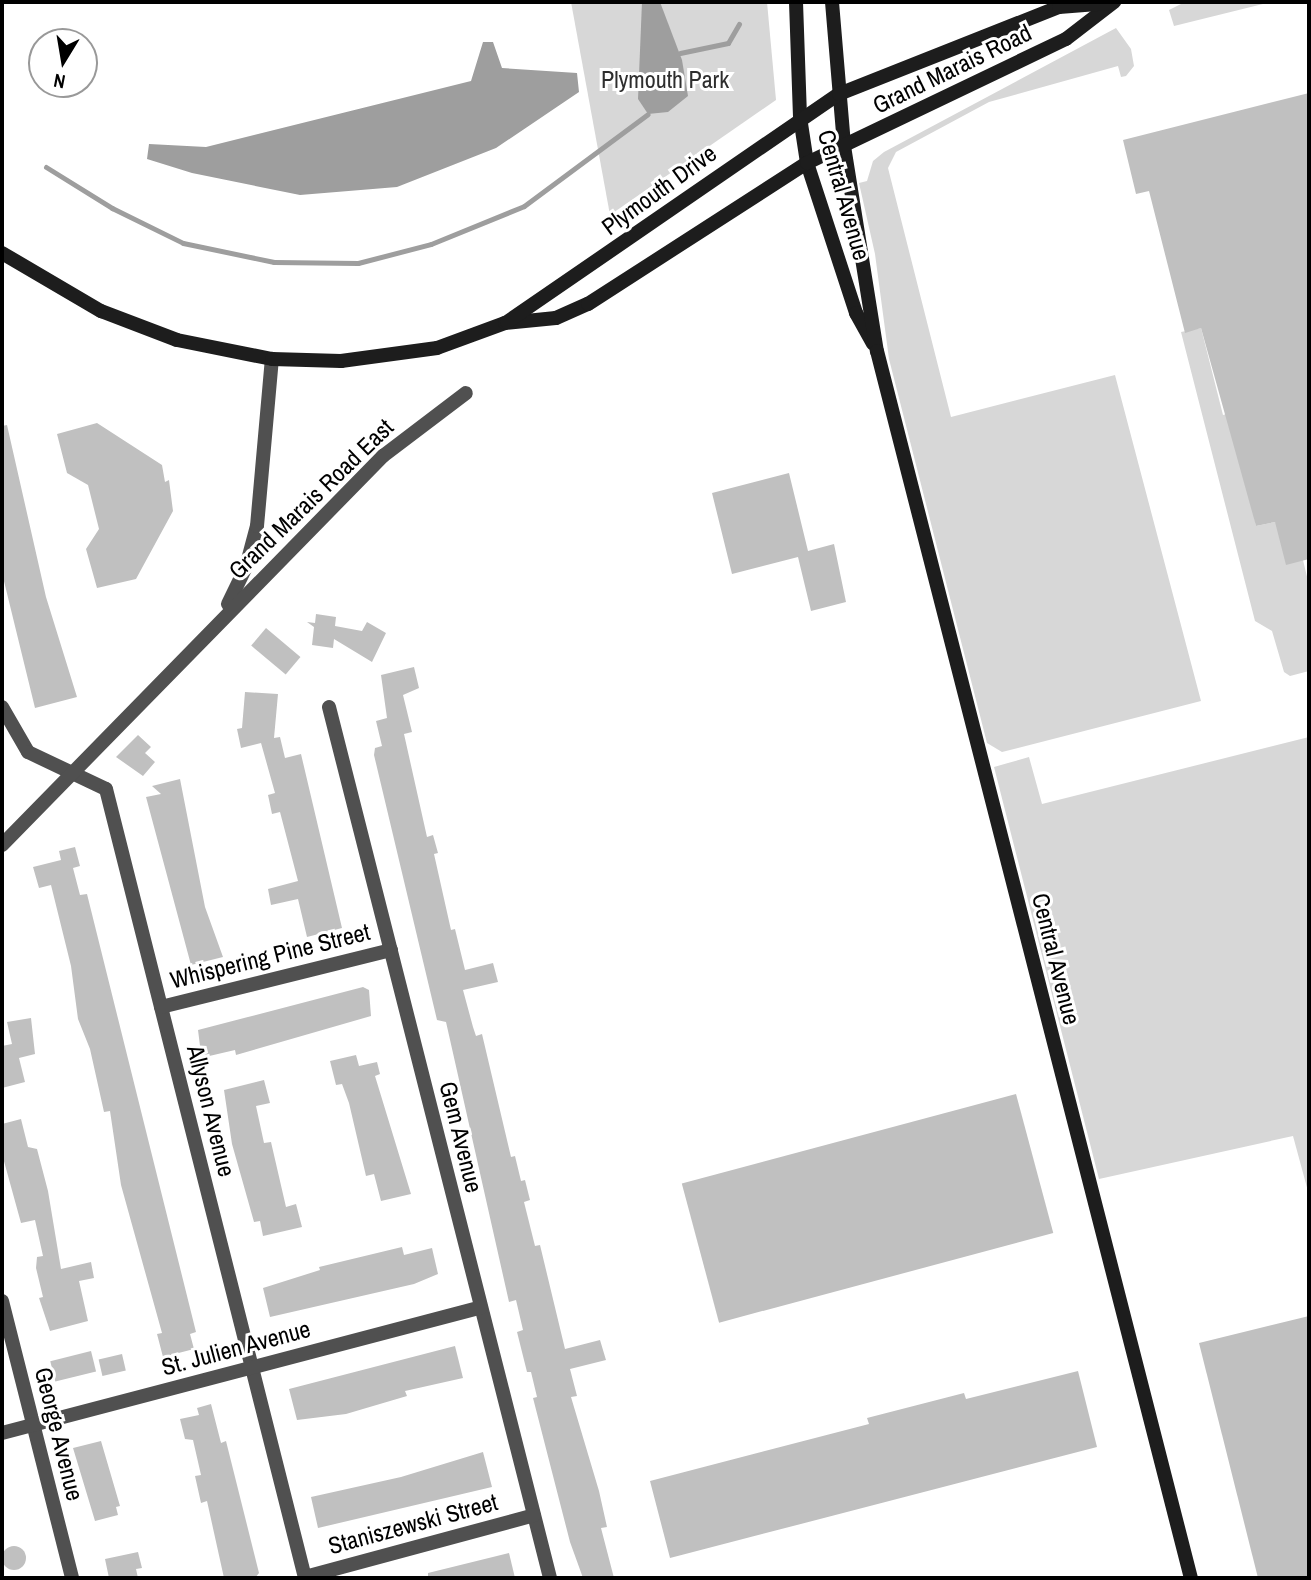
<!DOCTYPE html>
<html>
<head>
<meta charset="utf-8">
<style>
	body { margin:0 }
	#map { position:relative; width:1311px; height:1580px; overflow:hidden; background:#fff; font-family:"Archivo Narrow",sans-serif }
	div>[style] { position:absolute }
	.green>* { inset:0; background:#d7d7d7 }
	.water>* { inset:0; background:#9e9e9e }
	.stream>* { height:5px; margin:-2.5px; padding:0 2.5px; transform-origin:2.5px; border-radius:2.5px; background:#9e9e9e }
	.building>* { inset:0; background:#c0c0c0; transform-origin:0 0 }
	.round { border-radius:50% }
	.street>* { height:14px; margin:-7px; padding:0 7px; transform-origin:7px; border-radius:7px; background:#505050 }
	.secondary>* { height:14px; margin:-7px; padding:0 7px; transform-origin:7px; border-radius:7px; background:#1d1d1d }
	span { translate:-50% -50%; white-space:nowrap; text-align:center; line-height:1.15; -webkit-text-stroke:6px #fff; paint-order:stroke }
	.street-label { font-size:24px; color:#000 }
	.park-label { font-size:24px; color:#2e2e2e }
	.frame { position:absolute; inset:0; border:4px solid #000; pointer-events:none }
	.north { position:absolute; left:28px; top:28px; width:70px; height:70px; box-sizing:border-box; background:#fff; border:2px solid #999; border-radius:50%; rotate:191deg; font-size:19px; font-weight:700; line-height:28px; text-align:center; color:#000 }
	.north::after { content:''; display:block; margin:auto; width:24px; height:32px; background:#000; clip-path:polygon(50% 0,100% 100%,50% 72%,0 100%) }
</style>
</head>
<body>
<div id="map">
	<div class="green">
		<div style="clip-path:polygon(571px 2px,767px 2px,776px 100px,610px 215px)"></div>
		<div style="clip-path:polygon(1185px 2px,1271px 2px,1174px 26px,1169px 10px)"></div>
		<div style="clip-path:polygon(1116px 28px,1131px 49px,1134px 66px,1126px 76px,1121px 77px,1118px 66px,989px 102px,896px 152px,888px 168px,951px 417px,1115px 375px,1201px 701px,1002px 752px,987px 743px,889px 359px,875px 254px,859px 183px,867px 181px,873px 161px,884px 152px)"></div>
		<div style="clip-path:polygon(1201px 328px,1223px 415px,1233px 412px,1256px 526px,1275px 522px,1303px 560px,1309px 585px,1309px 671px,1290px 676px,1284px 672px,1272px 631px,1255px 621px,1181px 332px)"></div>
		<div style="clip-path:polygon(1309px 737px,1309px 1195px,1293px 1136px,1099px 1179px,994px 767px,1029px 757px,1042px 804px)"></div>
	</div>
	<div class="water">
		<div style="clip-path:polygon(642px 2px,660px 2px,682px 60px,688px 96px,668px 112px,648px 114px,638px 99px)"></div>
		<div style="clip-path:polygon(483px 42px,493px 42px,502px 68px,577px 73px,579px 92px,496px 148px,397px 187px,300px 195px,192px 173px,147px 159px,149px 144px,206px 147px,471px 81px)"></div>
	</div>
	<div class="stream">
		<div style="left:680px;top:53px;width:49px;rotate:-11.8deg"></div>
		<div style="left:728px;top:43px;width:22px;rotate:-60deg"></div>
		<div style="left:46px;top:167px;width:78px;rotate:31.8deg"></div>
		<div style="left:112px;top:208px;width:79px;rotate:26.2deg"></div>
		<div style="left:183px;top:243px;width:93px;rotate:11.8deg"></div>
		<div style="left:274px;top:262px;width:84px;rotate:0.7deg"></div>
		<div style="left:358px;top:263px;width:75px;rotate:-14.6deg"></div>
		<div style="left:431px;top:244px;width:100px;rotate:-22.2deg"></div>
		<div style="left:524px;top:206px;width:154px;rotate:-36.6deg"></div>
	</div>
	<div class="building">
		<div style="clip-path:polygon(1309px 93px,1309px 559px,1286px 565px,1275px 522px,1256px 526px,1201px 328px,1185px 333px,1149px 191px,1136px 194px,1123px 140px)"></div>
		<div style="clip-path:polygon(97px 423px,162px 465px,165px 482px,169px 480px,173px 511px,136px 579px,97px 588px,86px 549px,99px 529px,88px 485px,67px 473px,57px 434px)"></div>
		<div style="clip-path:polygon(7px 425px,46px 597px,77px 697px,35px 708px,2px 573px,2px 426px)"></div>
		<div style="clip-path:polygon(789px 473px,808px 551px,834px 544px,846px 602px,811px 611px,798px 557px,732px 574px,712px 493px)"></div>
		<div style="clip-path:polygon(316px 614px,336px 617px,335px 626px,362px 631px,367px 622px,386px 633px,372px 662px,334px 639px,333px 648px,312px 645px,314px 627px,307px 622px,315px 623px)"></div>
		<div style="left:266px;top:628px;width:45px;height:23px;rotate:40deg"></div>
		<div style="clip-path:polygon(414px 667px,419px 688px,403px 695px,412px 732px,404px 734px,427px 837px,433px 835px,438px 853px,434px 854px,451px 930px,455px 929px,465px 970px,493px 963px,498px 982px,463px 990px,473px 1027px,476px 1036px,482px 1034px,511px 1157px,515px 1156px,521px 1181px,525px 1180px,530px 1200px,524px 1202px,535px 1246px,540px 1245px,565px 1349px,600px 1340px,606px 1360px,570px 1369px,577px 1396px,571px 1397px,599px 1491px,607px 1527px,601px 1528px,614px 1578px,583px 1578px,570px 1542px,533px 1398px,537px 1397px,531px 1372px,527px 1372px,517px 1332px,523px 1330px,516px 1300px,509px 1302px,446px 1022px,437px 1020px,374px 755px,375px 748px,382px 746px,376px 721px,387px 718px,381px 675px)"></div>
		<div style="clip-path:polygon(245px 692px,278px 694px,274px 738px,280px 737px,285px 758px,301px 754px,342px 928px,307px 937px,298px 899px,271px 905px,268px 889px,298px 881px,280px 812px,272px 814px,268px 795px,275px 793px,261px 743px,241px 748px,237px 729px,242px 728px)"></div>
		<div style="clip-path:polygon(138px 735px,151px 747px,145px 753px,155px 762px,143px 776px,116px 757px)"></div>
		<div style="clip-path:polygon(180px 779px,205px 907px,223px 957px,191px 965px,146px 797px,161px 794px,152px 786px)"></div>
		<div style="clip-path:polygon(75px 847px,80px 866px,73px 868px,80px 895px,87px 894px,196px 1332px,190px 1334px,194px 1349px,163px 1357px,157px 1334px,162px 1333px,121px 1185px,110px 1111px,104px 1112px,90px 1049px,78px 1019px,71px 966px,51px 885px,39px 888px,33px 867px,61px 860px,59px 851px)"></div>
		<div style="clip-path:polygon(363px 987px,369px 990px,371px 1016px,236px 1055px,235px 1050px,205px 1057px,200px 1046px,198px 1030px)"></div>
		<div style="clip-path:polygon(31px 1018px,35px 1054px,19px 1058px,25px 1082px,2px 1088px,2px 1046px,12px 1044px,7px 1022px)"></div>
		<div style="clip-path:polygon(356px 1055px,359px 1066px,377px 1062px,380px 1074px,375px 1076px,411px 1194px,381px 1201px,374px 1174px,366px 1176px,349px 1103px,342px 1084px,336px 1085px,330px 1061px)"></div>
		<div style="clip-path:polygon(264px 1080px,270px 1103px,256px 1106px,264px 1143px,271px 1142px,286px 1207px,296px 1204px,302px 1227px,263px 1236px,260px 1221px,254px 1222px,232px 1144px,224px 1090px)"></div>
		<div style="left:1016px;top:1094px;width:144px;height:346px;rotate:75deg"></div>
		<div style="clip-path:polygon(21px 1119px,28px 1147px,37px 1149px,48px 1191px,61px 1269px,91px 1262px,94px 1278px,79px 1281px,88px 1321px,50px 1331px,39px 1298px,43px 1297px,36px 1268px,37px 1257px,43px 1256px,35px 1220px,21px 1223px,2px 1154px,2px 1124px)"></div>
		<div style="clip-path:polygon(402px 1247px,404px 1255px,432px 1248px,438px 1274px,414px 1284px,270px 1317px,263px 1288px,320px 1270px,319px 1267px)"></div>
		<div style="clip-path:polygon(1309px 1316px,1309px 1578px,1258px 1578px,1199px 1343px)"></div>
		<div style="clip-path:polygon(455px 1346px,463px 1378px,405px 1391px,407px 1396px,346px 1414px,297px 1420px,289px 1389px)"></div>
		<div style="left:91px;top:1351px;width:21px;height:42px;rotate:76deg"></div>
		<div style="left:122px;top:1354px;width:17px;height:24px;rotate:77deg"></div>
		<div style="clip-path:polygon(1078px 1371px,1097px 1447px,670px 1558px,650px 1481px,869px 1424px,867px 1418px,964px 1393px,966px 1399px)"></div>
		<div style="clip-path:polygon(211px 1404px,221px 1443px,226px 1441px,259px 1573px,255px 1578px,224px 1578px,207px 1501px,201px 1503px,195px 1476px,201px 1475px,193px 1440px,185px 1439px,180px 1419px,199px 1415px,197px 1408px)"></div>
		<div style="clip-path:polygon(101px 1441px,120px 1506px,116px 1507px,118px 1515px,95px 1521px,73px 1448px)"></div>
		<div style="clip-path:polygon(483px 1452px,492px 1487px,318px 1528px,311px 1497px,401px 1477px)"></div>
		<div class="round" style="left:2px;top:1546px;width:24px;height:24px"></div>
		<div style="clip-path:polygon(138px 1552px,142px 1568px,136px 1569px,138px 1578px,109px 1578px,105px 1559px)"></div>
		<div style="clip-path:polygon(509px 1553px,515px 1578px,428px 1578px,428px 1573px)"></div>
	</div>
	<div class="street">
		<div style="left:228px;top:604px;width:41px;rotate:-64.1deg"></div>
		<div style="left:246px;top:567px;width:42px;rotate:-75deg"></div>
		<div style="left:257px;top:526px;width:168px;rotate:-84.9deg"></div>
		<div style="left:2px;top:707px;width:52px;rotate:60deg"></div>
		<div style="left:28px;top:752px;width:86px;rotate:25.4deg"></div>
		<div style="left:106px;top:789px;width:814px;rotate:75.84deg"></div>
		<div style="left:329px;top:707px;width:899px;rotate:75.76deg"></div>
		<div style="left:2px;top:845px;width:545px;rotate:-45.6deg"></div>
		<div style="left:383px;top:456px;width:104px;rotate:-37.2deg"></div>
		<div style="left:161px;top:1007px;width:237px;rotate:-13.9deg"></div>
		<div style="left:2px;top:1301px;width:286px;rotate:75.8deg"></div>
		<div style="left:2px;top:1433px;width:495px;rotate:-14.7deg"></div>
		<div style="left:305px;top:1577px;width:237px;rotate:-15.1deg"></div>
	</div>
	<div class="secondary">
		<div style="left:796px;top:2px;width:115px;rotate:88deg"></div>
		<div style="left:800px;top:117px;width:47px;rotate:81.3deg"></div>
		<div style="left:807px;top:163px;width:158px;rotate:71.9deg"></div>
		<div style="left:856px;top:313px;width:35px;rotate:61deg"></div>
		<div style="left:832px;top:2px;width:144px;rotate:85.2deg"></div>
		<div style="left:844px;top:146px;width:208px;rotate:80.9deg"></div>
		<div style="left:877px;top:351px;width:1267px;rotate:75.65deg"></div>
		<div style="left:2px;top:253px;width:115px;rotate:30.4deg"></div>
		<div style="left:101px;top:311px;width:81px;rotate:20.9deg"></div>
		<div style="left:177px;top:340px;width:97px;rotate:11.3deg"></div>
		<div style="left:272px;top:359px;width:69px;rotate:1.7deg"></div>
		<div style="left:341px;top:361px;width:97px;rotate:-7.7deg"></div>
		<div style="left:437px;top:348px;width:72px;rotate:-20.2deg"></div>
		<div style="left:505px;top:323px;width:51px;rotate:-5.6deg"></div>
		<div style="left:556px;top:318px;width:35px;rotate:-24deg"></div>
		<div style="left:588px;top:304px;width:260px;rotate:-32.8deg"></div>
		<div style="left:807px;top:163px;width:287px;rotate:-25.6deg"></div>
		<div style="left:1066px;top:39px;width:61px;rotate:-37.6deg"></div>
		<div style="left:507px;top:322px;width:403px;rotate:-34.5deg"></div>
		<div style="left:839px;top:94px;width:237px;rotate:-21.6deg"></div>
		<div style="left:1059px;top:7px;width:51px;rotate:-4.5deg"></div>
	</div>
	<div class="street-label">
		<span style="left:952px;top:69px;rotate:-26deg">Grand Marais Road</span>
		<span style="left:659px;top:190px;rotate:-36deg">Plymouth Drive</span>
		<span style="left:844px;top:195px;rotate:74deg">Central Avenue</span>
		<span style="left:311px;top:499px;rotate:-44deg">Grand Marais Road East</span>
		<span style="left:270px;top:956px;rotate:-14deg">Whispering Pine Street</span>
		<span style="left:1056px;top:959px;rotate:76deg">Central Avenue</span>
		<span style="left:211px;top:1111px;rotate:76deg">Allyson Avenue</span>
		<span style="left:461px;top:1137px;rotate:76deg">Gem Avenue</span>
		<span style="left:236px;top:1348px;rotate:-15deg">St. Julien Avenue</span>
		<span style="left:59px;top:1434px;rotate:76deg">George Avenue</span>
		<span style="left:413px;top:1524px;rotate:-15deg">Staniszewski Street</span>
	</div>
	<div class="park-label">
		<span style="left:665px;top:80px">Plymouth Park</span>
	</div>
	<div class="frame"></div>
	<div class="north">N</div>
</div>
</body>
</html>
